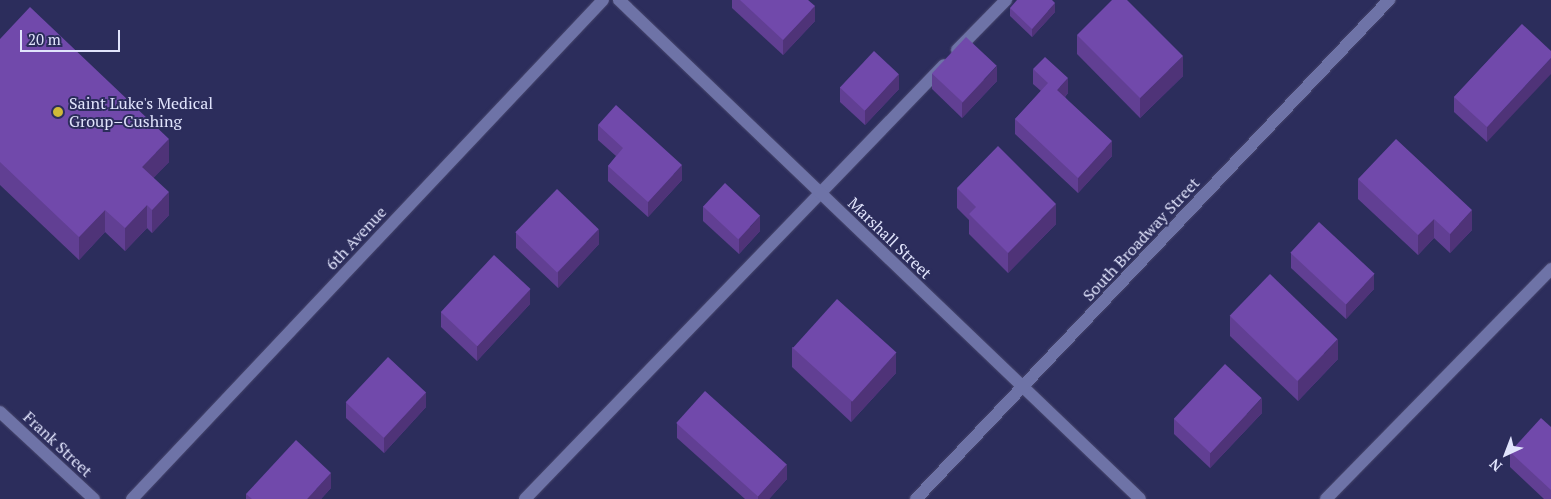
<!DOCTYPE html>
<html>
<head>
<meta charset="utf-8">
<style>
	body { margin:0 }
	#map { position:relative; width:1551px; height:499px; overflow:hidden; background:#2c2d5c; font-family:"PT Serif",serif }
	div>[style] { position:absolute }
	.roads { filter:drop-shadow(0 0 1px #47466c) drop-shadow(0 0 1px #47466c) }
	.service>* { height:12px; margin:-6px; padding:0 6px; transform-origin:6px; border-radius:6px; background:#6e73a7 }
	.minor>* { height:12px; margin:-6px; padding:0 6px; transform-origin:6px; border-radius:6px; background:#6e73a7 }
	.tertiary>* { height:12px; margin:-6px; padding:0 6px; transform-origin:6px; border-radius:6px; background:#6e73a7 }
	.wall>* { inset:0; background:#613f93 }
	.shaded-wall>* { inset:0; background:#4f3378 }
	.building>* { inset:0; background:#7149ab; transform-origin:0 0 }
	.dots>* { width:14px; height:14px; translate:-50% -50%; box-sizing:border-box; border:2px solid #2c2d5c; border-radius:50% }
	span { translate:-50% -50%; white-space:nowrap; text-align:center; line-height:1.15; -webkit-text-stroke:4px #2c2d5c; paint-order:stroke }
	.poi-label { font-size:16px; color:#e1e4fc }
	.left { translate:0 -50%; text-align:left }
	.street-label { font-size:16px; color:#e1e4fc }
	.north { position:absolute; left:1481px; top:429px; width:50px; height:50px; -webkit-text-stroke:4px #2c2d5c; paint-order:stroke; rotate:223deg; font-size:14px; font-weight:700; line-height:20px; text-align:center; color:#e1e4fc }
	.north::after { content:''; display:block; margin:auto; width:18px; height:22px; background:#e1e4fc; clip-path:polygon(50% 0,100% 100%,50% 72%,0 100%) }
	.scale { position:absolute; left:20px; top:30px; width:100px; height:22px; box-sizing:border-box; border:2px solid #e1e4fc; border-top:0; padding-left:6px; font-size:15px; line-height:18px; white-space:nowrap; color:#e1e4fc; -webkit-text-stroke:4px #2c2d5c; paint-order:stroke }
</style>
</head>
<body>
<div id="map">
	<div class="roads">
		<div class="service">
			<div style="left:957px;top:50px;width:70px;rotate:-45.6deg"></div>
			<div style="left:525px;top:499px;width:603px;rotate:-46.01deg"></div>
			<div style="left:1326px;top:499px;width:322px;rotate:-45.6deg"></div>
		</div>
		<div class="minor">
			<div style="left:619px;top:0;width:721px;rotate:43.76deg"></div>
			<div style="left:0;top:412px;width:128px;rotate:42.8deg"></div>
			<div style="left:132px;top:499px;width:686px;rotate:-46.65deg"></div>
		</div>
		<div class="tertiary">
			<div style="left:916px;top:499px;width:688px;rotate:-46.53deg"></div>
		</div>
	</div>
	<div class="wall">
		<div style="clip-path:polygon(732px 0,808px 0,815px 21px,783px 55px,732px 8px)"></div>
		<div style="clip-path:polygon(1010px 8px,1055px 12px,1032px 37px,1010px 16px)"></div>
		<div style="clip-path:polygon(1522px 24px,1487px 142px,1454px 112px,1454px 97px)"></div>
		<div style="clip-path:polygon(1077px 35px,1183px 76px,1140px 118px,1077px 54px)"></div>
		<div style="clip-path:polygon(0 39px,169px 162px,153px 178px,169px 215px,152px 233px,147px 228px,125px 251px,105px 232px,79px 260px,0 185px)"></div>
		<div style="clip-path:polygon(1033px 69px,1068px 93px,1065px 97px,1112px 156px,1078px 193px,1015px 134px,1015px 119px,1041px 91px,1033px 84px)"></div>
		<div style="clip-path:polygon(932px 74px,997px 81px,962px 118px,932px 89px)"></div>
		<div style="clip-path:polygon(840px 87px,899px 89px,865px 125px,840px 102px)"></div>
		<div style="clip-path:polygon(598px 125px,682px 180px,648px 217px,608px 181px,608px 166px,616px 156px,598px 140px)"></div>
		<div style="clip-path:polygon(1358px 179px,1472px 230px,1450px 253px,1434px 238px,1418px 255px,1358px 199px)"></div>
		<div style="clip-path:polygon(957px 188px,1056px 224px,1008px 273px,969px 234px,969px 220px,957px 208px)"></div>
		<div style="clip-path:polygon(703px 206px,760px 231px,739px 254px,703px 221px)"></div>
		<div style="clip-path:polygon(516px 233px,599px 244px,558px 288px,516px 248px)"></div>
		<div style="clip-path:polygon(1291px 253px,1374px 289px,1346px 319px,1291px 268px)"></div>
		<div style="clip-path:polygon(530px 304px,477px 361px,441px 327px,441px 312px)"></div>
		<div style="clip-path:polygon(1230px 316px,1338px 359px,1298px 401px,1230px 336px)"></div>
		<div style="clip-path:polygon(792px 347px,896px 373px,851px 422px,792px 367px)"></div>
		<div style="clip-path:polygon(346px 403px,426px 407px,384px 453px,346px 418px)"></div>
		<div style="clip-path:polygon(1262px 413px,1210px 468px,1174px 434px,1174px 419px)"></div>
		<div style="clip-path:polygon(677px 423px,787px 479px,769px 499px,745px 499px,677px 438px)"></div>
		<div style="clip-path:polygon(1551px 427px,1551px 499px,1544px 499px,1510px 467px,1510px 452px)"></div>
		<div style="clip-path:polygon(331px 488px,321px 499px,246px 499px,246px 494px)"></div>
	</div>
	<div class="shaded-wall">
		<div style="clip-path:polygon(1055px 3px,1055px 12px,1032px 37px,1032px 29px)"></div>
		<div style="clip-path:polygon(815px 6px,815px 21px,783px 55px,783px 40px)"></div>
		<div style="clip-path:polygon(1183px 56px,1183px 76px,1140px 118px,1140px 98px)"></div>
		<div style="clip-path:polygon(1551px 58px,1551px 74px,1487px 142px,1487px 127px)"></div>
		<div style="clip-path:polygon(997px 66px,997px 81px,962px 118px,962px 103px)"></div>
		<div style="clip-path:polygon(899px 74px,899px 89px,865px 125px,865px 110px)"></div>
		<div style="clip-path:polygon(1068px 78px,1068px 93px,1057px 105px,1057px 90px)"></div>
		<div style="clip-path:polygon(169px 139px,169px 162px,142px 190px,142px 167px)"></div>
		<div style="clip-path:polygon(1112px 141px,1112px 156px,1078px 193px,1078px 178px)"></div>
		<div style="clip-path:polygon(682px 165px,682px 180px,648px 217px,648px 202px)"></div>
		<div style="clip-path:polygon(169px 192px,169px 215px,152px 233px,152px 210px)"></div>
		<div style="clip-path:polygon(1056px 204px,1056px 224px,1008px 273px,1008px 253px)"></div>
		<div style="clip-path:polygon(147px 205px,147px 228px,125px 251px,125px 228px)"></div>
		<div style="clip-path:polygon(105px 210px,105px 232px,79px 260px,79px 237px)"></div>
		<div style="clip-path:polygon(1472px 210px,1472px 230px,1450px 253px,1450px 234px)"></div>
		<div style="clip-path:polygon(760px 216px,760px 231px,739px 254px,739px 239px)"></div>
		<div style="clip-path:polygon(1434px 219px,1434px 238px,1418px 255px,1418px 235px)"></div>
		<div style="clip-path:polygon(599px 229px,599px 244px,558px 288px,558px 272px)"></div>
		<div style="clip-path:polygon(1374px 274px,1374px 289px,1346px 319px,1346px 304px)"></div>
		<div style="clip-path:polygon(530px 289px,530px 304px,477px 361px,477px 346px)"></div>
		<div style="clip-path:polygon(1338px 339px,1338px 359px,1298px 401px,1298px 381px)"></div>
		<div style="clip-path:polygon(896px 353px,896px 373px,851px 422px,851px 402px)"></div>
		<div style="clip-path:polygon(426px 392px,426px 407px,384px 453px,384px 438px)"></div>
		<div style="clip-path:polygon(1262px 398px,1262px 413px,1210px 468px,1210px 453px)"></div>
		<div style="clip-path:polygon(787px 464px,787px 479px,769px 499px,758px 499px,758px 496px)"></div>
		<div style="clip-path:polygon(331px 473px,331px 488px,321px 499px,307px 499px)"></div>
	</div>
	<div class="building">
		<div style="clip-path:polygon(740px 0,808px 0,815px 6px,783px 40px)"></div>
		<div style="clip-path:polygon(1017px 0,1052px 0,1055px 3px,1032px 29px,1010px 8px)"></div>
		<div style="clip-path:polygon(1112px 0,1127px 0,1183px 56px,1140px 98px,1077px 35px)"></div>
		<div style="clip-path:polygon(30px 7px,169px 139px,142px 167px,169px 192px,152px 210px,147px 205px,125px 228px,105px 210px,79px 237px,0 162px,0 39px)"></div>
		<div style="clip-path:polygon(1522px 24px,1551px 51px,1551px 58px,1487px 127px,1454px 97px)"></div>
		<div style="left:966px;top:37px;width:42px;height:50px;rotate:43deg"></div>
		<div style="left:874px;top:51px;width:34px;height:50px;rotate:43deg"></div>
		<div style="clip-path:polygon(1045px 57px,1068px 78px,1057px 90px,1112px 141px,1078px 178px,1015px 119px,1048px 83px,1033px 69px)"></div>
		<div style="clip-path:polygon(616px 105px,682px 165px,648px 202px,608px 166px,623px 148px,598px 125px)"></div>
		<div style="clip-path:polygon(1396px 139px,1472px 210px,1450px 234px,1434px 219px,1418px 235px,1358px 179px)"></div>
		<div style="clip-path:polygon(998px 146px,1056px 204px,1008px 253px,969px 214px,976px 207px,957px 188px)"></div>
		<div style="left:725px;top:183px;width:48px;height:32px;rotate:43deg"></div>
		<div style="left:557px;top:189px;width:58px;height:60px;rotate:44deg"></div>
		<div style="left:1319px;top:222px;width:76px;height:42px;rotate:43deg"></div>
		<div style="left:494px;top:255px;width:50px;height:78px;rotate:43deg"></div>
		<div style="left:1270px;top:274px;width:94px;height:58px;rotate:44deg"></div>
		<div style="left:837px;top:299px;width:80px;height:66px;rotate:42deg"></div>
		<div style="left:388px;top:357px;width:52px;height:62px;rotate:43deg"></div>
		<div style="left:1225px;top:364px;width:50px;height:75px;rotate:43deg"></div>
		<div style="left:705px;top:391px;width:110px;height:43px;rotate:42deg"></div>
		<div style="clip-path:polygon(1541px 418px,1551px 427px,1551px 490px,1510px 452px)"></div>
		<div style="clip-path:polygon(296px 440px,331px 473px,307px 499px,252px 499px,246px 494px)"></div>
	</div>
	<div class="dots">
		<div style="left:58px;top:112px;background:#ceb938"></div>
	</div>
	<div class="poi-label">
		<span class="left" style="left:69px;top:112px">Saint Luke's Medical<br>Group–Cushing</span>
	</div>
	<div class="street-label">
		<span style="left:356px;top:238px;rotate:-47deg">6th Avenue</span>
		<span style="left:890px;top:238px;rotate:44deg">Marshall Street</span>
		<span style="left:1141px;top:239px;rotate:-47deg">South Broadway Street</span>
		<span style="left:58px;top:444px;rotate:43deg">Frank Street</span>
	</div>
	<div class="north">N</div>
	<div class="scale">20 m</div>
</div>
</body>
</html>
